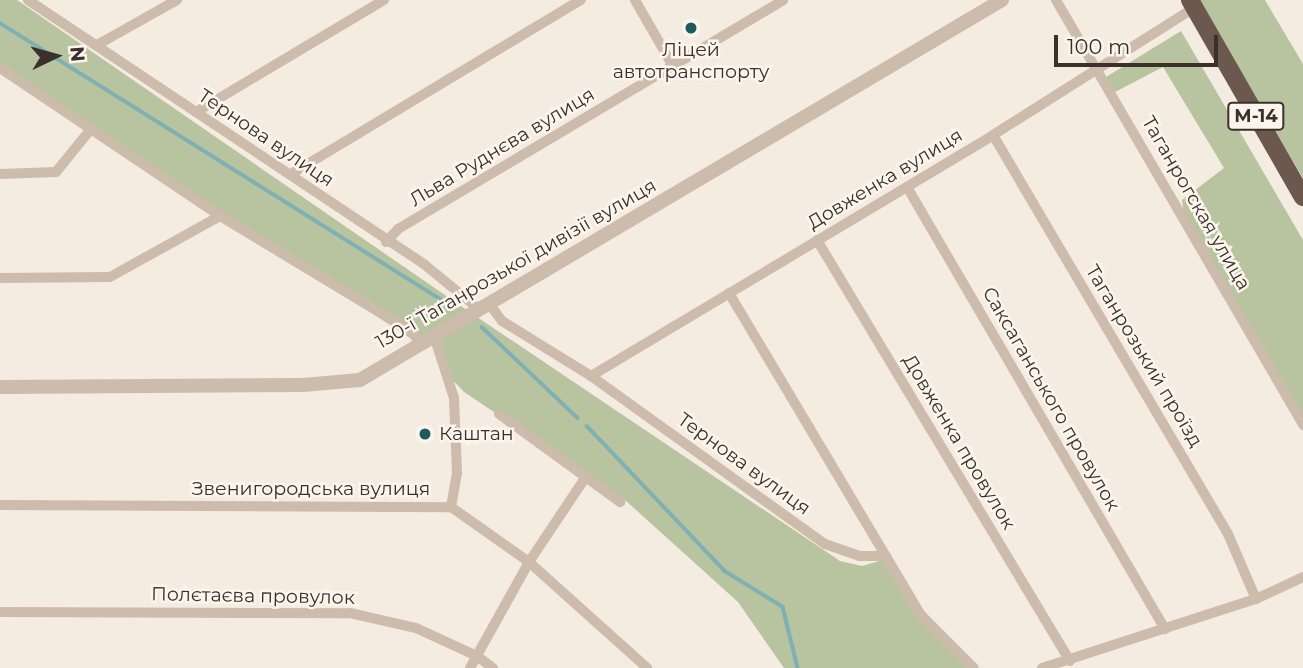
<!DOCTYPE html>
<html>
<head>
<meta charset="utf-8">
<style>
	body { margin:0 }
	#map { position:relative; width:1303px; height:668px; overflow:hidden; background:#f4ebe1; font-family:Montserrat,sans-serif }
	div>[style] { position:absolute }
	.green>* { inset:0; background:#b8c4a0 }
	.stream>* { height:3.5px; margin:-1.75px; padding:0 1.75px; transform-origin:1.75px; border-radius:1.75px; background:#7fb0b2 }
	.minor>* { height:10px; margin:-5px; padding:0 5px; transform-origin:5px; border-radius:5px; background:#cdbbac }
	.tertiary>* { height:14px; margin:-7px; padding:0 7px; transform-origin:7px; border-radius:7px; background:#cdbbac }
	.trunk>* { height:18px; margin:-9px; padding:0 9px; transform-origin:9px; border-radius:9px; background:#6c584f }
	.dots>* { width:19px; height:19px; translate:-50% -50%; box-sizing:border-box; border:4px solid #fbf5ee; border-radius:50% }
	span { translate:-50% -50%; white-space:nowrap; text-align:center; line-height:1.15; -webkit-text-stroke:5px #fbf5ee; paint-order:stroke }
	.shield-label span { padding:2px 5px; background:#fbf5ee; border:2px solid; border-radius:5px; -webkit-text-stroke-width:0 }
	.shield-label { font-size:18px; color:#3b302b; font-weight:700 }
	.poi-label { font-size:19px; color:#3b302b }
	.left { translate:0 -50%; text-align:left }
	.street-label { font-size:19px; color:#3b302b }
	.north { position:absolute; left:21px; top:21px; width:70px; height:70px; -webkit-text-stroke:5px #fbf5ee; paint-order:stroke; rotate:85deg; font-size:19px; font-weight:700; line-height:28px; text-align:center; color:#3b302b }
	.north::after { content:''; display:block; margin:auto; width:24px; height:32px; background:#3b302b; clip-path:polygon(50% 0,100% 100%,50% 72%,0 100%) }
	.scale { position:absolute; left:1054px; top:35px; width:164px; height:32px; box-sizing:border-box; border:4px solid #3b302b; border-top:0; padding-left:9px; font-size:21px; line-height:24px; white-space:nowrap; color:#3b302b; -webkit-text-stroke:5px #fbf5ee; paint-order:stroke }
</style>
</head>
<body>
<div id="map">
	<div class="green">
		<div style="clip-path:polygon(0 0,17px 0,471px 313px,419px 344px,0 68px)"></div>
		<div style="clip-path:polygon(1198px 0,1265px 0,1303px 64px,1303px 178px)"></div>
		<div style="clip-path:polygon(1181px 31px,1303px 240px,1303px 421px,1184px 214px,1182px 200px,1224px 168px,1163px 67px,1115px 92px,1106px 77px)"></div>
		<div style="clip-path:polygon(477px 317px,840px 561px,862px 566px,883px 560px,968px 668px,784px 668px,738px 602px,625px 500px,464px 392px,448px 375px,436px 342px)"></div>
	</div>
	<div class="stream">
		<div style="left:0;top:23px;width:535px;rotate:32.08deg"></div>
		<div style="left:482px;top:327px;width:132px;rotate:43.5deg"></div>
		<div style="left:587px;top:426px;width:200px;rotate:46.4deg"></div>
		<div style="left:725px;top:571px;width:68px;rotate:31.8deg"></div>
		<div style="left:783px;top:607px;width:63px;rotate:76.2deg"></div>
	</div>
	<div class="minor">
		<div style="left:28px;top:0;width:477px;rotate:33.7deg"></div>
		<div style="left:425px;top:265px;width:71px;rotate:39.3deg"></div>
		<div style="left:635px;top:0;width:76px;rotate:60.1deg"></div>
		<div style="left:1056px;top:0;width:492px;rotate:59.8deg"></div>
		<div style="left:97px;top:45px;width:92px;rotate:-29.4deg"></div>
		<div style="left:0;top:68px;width:265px;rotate:33.9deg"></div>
		<div style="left:220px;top:216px;width:224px;rotate:31.1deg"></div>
		<div style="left:412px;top:332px;width:14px;rotate:54deg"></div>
		<div style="left:196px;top:112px;width:219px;rotate:-30.8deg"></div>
		<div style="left:993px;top:135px;width:463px;rotate:59.5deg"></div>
		<div style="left:1228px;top:534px;width:71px;rotate:66.7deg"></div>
		<div style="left:0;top:174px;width:56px;rotate:-2deg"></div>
		<div style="left:56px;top:172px;width:54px;rotate:-51deg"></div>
		<div style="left:291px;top:174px;width:338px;rotate:-31deg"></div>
		<div style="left:907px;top:187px;width:512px;rotate:59.73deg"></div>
		<div style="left:817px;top:240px;width:491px;rotate:59deg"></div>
		<div style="left:386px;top:242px;width:18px;rotate:-47deg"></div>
		<div style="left:398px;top:229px;width:448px;rotate:-30.7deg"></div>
		<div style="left:0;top:278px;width:110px;rotate:-0.5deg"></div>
		<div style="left:110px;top:277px;width:126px;rotate:-29deg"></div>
		<div style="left:729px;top:293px;width:374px;rotate:59.2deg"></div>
		<div style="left:920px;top:614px;width:76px;rotate:45deg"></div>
		<div style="left:490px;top:305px;width:20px;rotate:53deg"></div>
		<div style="left:502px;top:321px;width:105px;rotate:31.7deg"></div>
		<div style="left:591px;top:376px;width:288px;rotate:35.7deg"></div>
		<div style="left:825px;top:544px;width:36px;rotate:19deg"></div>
		<div style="left:859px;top:556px;width:27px"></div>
		<div style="left:434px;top:336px;width:65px;rotate:72.1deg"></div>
		<div style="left:454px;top:398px;width:75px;rotate:87.7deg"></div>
		<div style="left:457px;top:473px;width:35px;rotate:100deg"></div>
		<div style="left:591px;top:376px;width:469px;rotate:-30.9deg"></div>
		<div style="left:993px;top:135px;width:238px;rotate:-32.3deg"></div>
		<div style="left:499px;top:414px;width:150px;rotate:36deg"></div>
		<div style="left:0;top:505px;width:451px;rotate:0.3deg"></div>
		<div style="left:451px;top:507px;width:95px;rotate:35.2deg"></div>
		<div style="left:529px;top:562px;width:159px;rotate:41.9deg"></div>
		<div style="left:0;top:612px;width:350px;rotate:0.2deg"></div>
		<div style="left:350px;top:613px;width:68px;rotate:12.8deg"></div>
		<div style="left:416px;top:628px;width:67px;rotate:24.7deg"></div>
		<div style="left:477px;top:656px;width:20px;rotate:37deg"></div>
		<div style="left:470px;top:668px;width:121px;rotate:-60.9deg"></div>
		<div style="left:529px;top:562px;width:101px;rotate:-56.3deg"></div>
		<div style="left:1042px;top:668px;width:225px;rotate:-17.9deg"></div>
		<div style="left:1256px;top:599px;width:52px;rotate:-25.1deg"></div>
	</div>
	<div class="tertiary">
		<div style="left:0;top:387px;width:303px;rotate:-0.4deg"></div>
		<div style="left:303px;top:385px;width:57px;rotate:-5deg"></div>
		<div style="left:360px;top:380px;width:746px;rotate:-30.62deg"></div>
	</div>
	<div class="trunk">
		<div style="left:1190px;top:0;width:227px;rotate:60.2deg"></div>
	</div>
	<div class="dots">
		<div style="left:691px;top:28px;background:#1f5a5e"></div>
		<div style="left:425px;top:434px;background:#1f5a5e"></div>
	</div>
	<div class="shield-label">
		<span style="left:1256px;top:116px">М-14</span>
	</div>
	<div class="poi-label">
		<span style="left:691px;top:61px">Ліцей<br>автотранспорту</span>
		<span class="left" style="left:439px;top:434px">Каштан</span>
	</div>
	<div class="street-label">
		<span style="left:266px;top:138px;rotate:34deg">Тернова вулиця</span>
		<span style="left:502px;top:147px;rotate:-31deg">Льва Руднєва вулиця</span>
		<span style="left:885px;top:179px;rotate:-31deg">Довженка вулиця</span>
		<span style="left:1196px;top:203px;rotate:60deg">Таганрогская улица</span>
		<span style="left:516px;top:264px;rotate:-30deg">130-ї Таганрозької дивізії вулиця</span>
		<span style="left:1144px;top:356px;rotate:59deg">Таганрозький проїзд</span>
		<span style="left:1051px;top:399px;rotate:60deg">Саксаганського провулок</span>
		<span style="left:959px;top:442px;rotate:59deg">Довженка провулок</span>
		<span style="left:744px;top:464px;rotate:36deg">Тернова вулиця</span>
		<span style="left:311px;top:489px">Звенигородська вулиця</span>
		<span style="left:253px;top:596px;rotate:1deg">Полєтаєва провулок</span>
	</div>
	<div class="north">N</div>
	<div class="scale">100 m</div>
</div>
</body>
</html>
